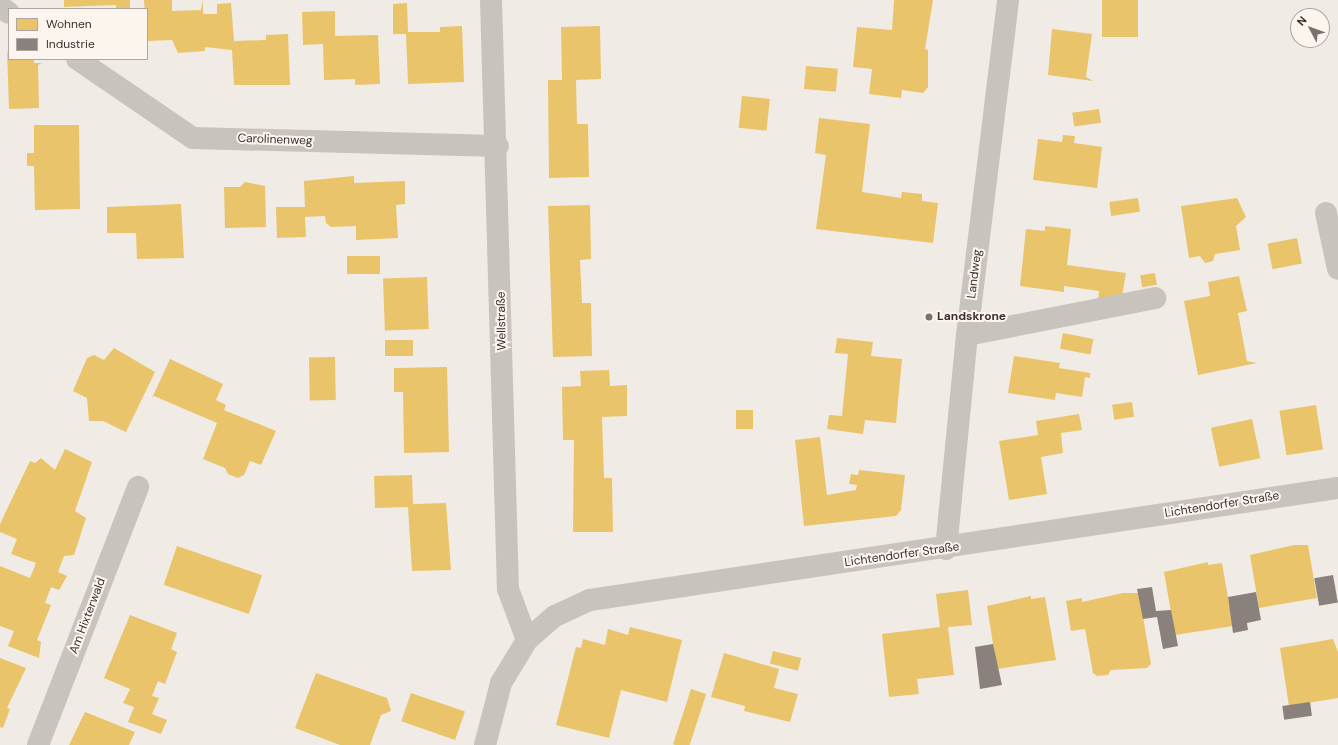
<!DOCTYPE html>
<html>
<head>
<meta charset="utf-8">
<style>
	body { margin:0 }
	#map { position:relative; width:1338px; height:745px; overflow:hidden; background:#f0ebe5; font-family:"DM Sans",sans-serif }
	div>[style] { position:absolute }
	.homes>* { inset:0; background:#e9c46a; transform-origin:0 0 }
	.industry>* { inset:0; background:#8a817c; transform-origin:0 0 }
	.minor>* { height:22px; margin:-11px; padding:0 11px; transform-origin:11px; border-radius:11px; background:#c9c3be }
	.dots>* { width:11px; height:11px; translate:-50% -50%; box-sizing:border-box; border:2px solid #fbf5ee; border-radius:50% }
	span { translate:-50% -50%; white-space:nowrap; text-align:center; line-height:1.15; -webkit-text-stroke:4px #fbf5ee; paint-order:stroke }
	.street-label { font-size:12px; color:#3b302b }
	.poi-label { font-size:12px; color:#3b302b; font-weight:700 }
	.left { translate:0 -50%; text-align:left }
	.legend { position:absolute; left:8px; top:8px; width:140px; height:52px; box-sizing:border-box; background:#fbf5ee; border:1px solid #aea6a0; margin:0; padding:5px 7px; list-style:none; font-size:12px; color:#3b302b }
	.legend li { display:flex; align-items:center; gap:8px; height:20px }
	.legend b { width:20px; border:1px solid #aea6a0 }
	.north { position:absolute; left:1290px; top:8px; width:40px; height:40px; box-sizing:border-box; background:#fbf5ee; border:1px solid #aea6a0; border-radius:50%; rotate:311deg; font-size:11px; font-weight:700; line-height:16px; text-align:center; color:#3b302b }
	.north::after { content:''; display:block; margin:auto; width:14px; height:18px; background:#7a716c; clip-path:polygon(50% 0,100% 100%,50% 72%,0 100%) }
</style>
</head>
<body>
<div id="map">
	<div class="homes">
		<div style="clip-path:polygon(64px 0,130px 0,130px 8px,116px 8px,116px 5px,64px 7px)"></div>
		<div style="clip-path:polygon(144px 0,172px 0,172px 11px,201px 10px,203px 0,203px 14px,217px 14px,217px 4px,231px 3px,234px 41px,266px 40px,266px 35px,288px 34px,290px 85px,234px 85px,232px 50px,205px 47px,205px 51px,178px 53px,172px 40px,147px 41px)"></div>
		<div style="clip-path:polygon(894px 0,933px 0,925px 49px,928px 50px,928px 87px,923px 93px,902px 90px,901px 98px,869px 94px,872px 69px,853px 67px,857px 27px,892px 30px)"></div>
		<div style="left:1102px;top:0;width:36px;height:37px"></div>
		<div style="clip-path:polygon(407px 3px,408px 32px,440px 32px,440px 27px,462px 26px,464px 82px,408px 84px,406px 34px,393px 34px,393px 4px)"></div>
		<div style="clip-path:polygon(335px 11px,335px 36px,378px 35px,380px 84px,355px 85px,355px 79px,324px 80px,323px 44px,303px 45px,302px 12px)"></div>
		<div style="clip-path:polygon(600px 26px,601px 79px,576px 80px,577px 124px,588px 124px,589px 177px,549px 178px,548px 80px,562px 80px,561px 27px)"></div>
		<div style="clip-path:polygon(1052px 29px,1092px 34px,1086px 77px,1093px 81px,1048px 75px)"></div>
		<div style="clip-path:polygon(7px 50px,9px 59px,34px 59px,34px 63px,42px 63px,38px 65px,39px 108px,9px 109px)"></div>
		<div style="left:806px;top:66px;width:32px;height:23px;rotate:5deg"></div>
		<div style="left:742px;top:96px;width:28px;height:32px;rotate:6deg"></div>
		<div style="left:1099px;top:109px;width:14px;height:27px;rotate:82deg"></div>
		<div style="clip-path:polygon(819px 118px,870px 124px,862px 192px,901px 198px,902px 192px,922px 194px,922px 201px,938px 203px,933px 243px,816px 229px,826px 155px,815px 153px)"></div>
		<div style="clip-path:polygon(34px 125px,79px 125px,80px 209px,35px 210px,34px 166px,27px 166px,27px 153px,34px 153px)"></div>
		<div style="clip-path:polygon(1063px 135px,1075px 136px,1074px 143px,1102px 147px,1097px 188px,1033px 180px,1038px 139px,1062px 142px)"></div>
		<div style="clip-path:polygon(354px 176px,354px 183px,405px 181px,405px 204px,396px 205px,398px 238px,356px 240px,356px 226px,331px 227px,326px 223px,325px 216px,305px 217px,306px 237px,277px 238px,276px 207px,305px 207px,304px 181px)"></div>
		<div style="clip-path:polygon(245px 182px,265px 186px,266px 227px,225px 228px,224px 187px,240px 187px)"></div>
		<div style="left:1138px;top:198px;width:14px;height:29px;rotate:82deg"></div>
		<div style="clip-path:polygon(1237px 198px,1246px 217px,1236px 226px,1240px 250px,1215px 254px,1213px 261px,1205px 263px,1200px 256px,1189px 258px,1181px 206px)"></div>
		<div style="clip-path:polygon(181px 204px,184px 258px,137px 259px,136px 233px,107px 233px,107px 207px)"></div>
		<div style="clip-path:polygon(590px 205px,591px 259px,580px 260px,582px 303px,591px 303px,592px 356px,553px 357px,548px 206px)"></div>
		<div style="clip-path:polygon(1045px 226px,1071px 229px,1067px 265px,1126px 273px,1122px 296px,1098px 301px,1099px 291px,1064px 286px,1064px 292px,1020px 286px,1026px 229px,1045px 231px)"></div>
		<div style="left:1297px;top:238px;width:26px;height:30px;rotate:79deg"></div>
		<div style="left:347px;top:256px;width:33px;height:18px"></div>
		<div style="left:1155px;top:273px;width:12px;height:15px;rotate:81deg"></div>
		<div style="clip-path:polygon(1239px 276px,1247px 311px,1238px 313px,1247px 361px,1257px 363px,1198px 375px,1184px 301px,1210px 296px,1208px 282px)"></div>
		<div style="left:427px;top:277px;width:52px;height:44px;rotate:88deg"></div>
		<div style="left:1063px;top:333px;width:31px;height:16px;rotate:11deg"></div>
		<div style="clip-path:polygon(837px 338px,873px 342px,871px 356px,902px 359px,896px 423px,865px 420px,863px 434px,827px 429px,829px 415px,842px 416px,848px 354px,835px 353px)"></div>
		<div style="left:385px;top:340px;width:28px;height:16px"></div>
		<div style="clip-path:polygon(114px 348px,155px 372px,126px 432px,103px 421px,89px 421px,87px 398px,73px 391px,87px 358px,94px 355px,104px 360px)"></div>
		<div style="clip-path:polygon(1014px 356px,1060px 363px,1059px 368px,1090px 373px,1090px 378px,1085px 377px,1082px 397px,1056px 393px,1055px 400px,1008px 393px)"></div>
		<div style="left:335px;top:357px;width:43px;height:26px;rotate:89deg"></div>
		<div style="clip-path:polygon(170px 359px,223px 384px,216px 400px,226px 405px,224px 410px,276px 431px,261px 465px,250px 461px,244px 475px,238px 478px,228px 474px,225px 468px,203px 459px,217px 423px,154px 396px,152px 398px)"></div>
		<div style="clip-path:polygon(447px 367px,449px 452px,404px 453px,403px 392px,394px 392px,394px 368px)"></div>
		<div style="clip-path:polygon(609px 370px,610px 386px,627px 385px,627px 416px,602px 417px,604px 478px,612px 478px,613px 532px,573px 532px,574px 440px,563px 440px,562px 387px,581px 386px,580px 371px)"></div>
		<div style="left:1132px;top:402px;width:15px;height:20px;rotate:82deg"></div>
		<div style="left:1316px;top:405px;width:45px;height:37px;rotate:81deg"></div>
		<div style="left:736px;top:410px;width:17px;height:19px"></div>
		<div style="clip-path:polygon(1079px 414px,1082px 430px,1061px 433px,1063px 453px,1041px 457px,1047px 494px,1009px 500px,999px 441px,1038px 435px,1036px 421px)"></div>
		<div style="left:1252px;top:419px;width:40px;height:42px;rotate:78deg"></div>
		<div style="clip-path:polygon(820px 437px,827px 495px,856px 490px,857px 485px,849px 484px,851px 474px,858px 475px,859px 470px,905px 475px,901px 510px,896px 516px,804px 526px,795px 440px)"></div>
		<div style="clip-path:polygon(65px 449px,92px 462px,75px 511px,86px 518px,74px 555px,64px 556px,58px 572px,67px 576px,59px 590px,51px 587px,45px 603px,51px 605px,37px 640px,41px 642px,39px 658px,8px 646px,14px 631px,0 626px,0 566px,30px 578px,36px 563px,11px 554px,17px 539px,0 532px,0 524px,30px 461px,35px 463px,41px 458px,55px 470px)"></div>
		<div style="clip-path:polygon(412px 475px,413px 504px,446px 503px,451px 570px,412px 571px,408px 507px,375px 508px,374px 476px)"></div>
		<div style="clip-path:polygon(1294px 545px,1308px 545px,1317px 598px,1259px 608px,1250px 555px)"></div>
		<div style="left:177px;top:546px;width:90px;height:41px;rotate:19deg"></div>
		<div style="clip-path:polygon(1208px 562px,1208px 565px,1222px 563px,1233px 626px,1175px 635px,1164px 572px)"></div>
		<div style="clip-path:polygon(968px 590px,972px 625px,948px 627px,954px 675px,917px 679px,919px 694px,889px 697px,882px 634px,940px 627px,936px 594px)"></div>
		<div style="clip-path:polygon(1123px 593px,1139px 593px,1151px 664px,1147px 668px,1111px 670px,1108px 675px,1097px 676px,1093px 673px,1085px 629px,1071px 631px,1066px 601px,1082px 598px,1082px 602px)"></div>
		<div style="clip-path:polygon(1031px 596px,1031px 599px,1045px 597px,1056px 660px,997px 669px,987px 606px)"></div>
		<div style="clip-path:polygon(130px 615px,177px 633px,171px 649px,177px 652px,165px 684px,158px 681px,152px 696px,159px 698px,152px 714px,167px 720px,161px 734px,128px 722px,134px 707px,123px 703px,130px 689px,104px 678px)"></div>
		<div style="clip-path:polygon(630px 627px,682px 640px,667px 702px,621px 690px,609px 738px,556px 725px,576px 647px,581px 648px,583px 639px,605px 645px,608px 629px,628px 635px)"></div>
		<div style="clip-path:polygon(1333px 639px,1338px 652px,1338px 698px,1289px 706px,1280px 648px)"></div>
		<div style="left:773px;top:651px;width:29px;height:13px;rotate:14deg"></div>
		<div style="clip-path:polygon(724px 653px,779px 669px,774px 688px,798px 694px,790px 722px,744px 711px,745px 706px,711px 697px)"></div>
		<div style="clip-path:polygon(0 658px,26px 668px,7px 708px,10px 709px,3px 728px,0 727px)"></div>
		<div style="clip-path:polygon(316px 673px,387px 698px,391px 711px,381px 715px,370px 745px,340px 745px,295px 728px)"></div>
		<div style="left:691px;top:689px;width:16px;height:58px;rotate:18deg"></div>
		<div style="left:411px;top:693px;width:57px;height:30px;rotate:19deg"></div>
		<div style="clip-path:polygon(85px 712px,135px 732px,129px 745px,69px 745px)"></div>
	</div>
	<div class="industry">
		<div style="left:1333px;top:575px;width:28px;height:19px;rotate:80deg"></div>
		<div style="clip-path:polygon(1152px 587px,1156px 611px,1171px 610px,1178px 646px,1163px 649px,1157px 617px,1143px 619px,1137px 589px)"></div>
		<div style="clip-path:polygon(1256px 592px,1261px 620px,1247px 623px,1248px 630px,1233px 633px,1228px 597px)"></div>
		<div style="clip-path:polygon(993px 644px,1002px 685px,980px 689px,975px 647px)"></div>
		<div style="left:1310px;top:702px;width:14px;height:28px;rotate:82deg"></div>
	</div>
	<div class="minor">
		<div style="left:491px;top:0;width:589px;rotate:88.35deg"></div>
		<div style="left:508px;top:589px;width:54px;rotate:69.6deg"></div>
		<div style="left:0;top:6px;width:11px;rotate:38deg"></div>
		<div style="left:77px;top:59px;width:140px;rotate:34.3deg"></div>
		<div style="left:193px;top:138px;width:305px;rotate:1.5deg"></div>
		<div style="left:1326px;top:213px;width:57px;rotate:77.9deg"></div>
		<div style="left:967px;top:335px;width:192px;rotate:-11.1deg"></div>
		<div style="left:946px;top:549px;width:215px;rotate:-84.4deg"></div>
		<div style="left:967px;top:335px;width:337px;rotate:-83deg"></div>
		<div style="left:38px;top:745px;width:277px;rotate:-68.8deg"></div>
		<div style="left:485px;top:745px;width:64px;rotate:-75.5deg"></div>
		<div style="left:501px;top:683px;width:50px;rotate:-58.8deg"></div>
		<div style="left:527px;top:640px;width:37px;rotate:-41deg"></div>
		<div style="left:555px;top:616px;width:38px;rotate:-25deg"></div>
		<div style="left:590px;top:600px;width:756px;rotate:-8.52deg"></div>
	</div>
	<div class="dots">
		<div style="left:929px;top:317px;background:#7a716c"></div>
	</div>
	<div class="street-label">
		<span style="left:275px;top:140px;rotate:2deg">Carolinenweg</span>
		<span style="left:975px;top:274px;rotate:-83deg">Landweg</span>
		<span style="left:502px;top:321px;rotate:-91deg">Wellstraße</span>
		<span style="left:1222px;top:505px;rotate:-9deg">Lichtendorfer Straße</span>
		<span style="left:902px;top:555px;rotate:-8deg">Lichtendorfer Straße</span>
		<span style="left:88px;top:616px;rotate:-69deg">Am Hixterwald</span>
	</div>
	<div class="poi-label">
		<span class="left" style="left:937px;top:317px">Landskrone</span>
	</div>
	<ul class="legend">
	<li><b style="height:11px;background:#e9c46a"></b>Wohnen</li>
	<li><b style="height:11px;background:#8a817c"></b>Industrie</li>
	</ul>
	<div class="north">N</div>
</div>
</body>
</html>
